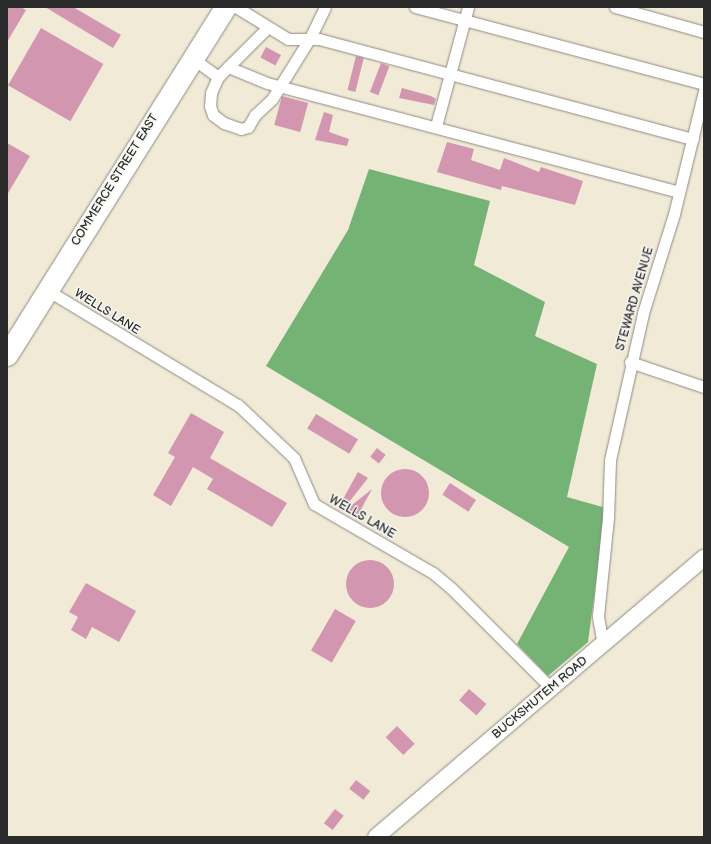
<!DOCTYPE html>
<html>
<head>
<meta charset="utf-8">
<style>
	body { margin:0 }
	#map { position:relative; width:711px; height:844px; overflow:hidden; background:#f1ead7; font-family:"Balsamiq Sans",sans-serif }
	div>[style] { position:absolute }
	.forest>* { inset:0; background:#74b374 }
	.building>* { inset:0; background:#d296b1; transform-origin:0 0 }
	.round { border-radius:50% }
	.roads { filter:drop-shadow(0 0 1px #8e8a81) drop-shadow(0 0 1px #8e8a81) }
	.street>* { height:11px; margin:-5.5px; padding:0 5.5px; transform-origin:5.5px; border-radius:5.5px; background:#fff }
	.secondary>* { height:16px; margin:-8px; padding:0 8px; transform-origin:8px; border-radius:8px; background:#fff }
	.highway>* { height:21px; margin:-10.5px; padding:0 10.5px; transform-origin:10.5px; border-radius:10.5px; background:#fff }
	span { translate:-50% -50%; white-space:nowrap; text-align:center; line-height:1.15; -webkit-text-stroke:3px #f6f6f2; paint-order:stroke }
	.street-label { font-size:12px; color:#2b2b2b }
	.frame { position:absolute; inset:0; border:8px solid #2b2b2b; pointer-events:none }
</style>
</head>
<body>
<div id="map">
	<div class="forest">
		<div style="clip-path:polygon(369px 169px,490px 201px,474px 265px,545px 302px,535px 336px,597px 364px,567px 497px,606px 508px,588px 642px,548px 676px,517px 644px,569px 547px,266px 366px,348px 230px)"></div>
	</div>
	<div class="building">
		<div style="clip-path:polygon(7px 7px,21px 7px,26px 10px,7px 42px)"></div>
		<div style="clip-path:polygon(45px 7px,73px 7px,121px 35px,113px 48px)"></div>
		<div style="left:41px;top:28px;width:72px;height:66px;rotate:30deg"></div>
		<div style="left:266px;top:47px;width:17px;height:12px;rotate:28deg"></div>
		<div style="left:356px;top:56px;width:8px;height:35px;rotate:14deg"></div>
		<div style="left:381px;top:63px;width:9px;height:31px;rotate:21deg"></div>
		<div style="clip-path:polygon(402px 88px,431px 96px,436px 99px,434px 105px,399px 98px)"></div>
		<div style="left:282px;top:96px;width:27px;height:30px;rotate:15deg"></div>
		<div style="clip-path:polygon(324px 112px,333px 115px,329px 132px,349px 139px,347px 146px,315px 140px)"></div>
		<div style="clip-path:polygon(447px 142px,474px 149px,471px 160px,500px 170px,504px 158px,539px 172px,541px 167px,583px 181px,575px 205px,502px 186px,501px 190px,437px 172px)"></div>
		<div style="clip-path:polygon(7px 143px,30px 156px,7px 195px)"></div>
		<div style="clip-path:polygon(191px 413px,224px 432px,210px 458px,287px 503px,272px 527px,207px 489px,213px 479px,193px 467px,171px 506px,153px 495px,175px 457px,168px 453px)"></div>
		<div style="left:316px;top:414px;width:49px;height:17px;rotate:31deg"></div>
		<div style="left:377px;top:448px;width:11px;height:11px;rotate:38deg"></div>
		<div class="round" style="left:381px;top:469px;width:48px;height:48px"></div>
		<div style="clip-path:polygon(358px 472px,368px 478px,342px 511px,338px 508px)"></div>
		<div style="left:450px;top:483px;width:31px;height:14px;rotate:33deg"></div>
		<div style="clip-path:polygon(372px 489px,358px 515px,347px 509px)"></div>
		<div class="round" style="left:346px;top:560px;width:48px;height:48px"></div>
		<div style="clip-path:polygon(86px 583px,136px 611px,119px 642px,92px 627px,86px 639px,71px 630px,78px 617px,69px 612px)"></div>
		<div style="left:335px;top:609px;width:24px;height:48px;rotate:30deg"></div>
		<div style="left:469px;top:689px;width:23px;height:15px;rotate:41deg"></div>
		<div style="left:397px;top:726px;width:25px;height:16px;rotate:45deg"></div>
		<div style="left:356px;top:780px;width:18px;height:11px;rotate:38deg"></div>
		<div style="left:335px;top:809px;width:11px;height:18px;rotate:38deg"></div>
	</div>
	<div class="roads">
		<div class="street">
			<div style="left:236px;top:7px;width:61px;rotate:31.6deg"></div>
			<div style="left:288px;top:39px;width:31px"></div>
			<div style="left:319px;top:39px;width:387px;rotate:15deg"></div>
			<div style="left:415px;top:7px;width:299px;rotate:14.9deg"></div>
			<div style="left:615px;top:7px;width:92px;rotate:15.7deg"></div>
			<div style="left:192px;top:58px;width:32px;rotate:36deg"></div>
			<div style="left:218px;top:77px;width:17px;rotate:114deg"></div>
			<div style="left:211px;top:93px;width:13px;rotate:94deg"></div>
			<div style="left:210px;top:106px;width:9px;rotate:72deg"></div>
			<div style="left:213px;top:115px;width:14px;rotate:36deg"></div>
			<div style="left:224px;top:123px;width:18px;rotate:19deg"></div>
			<div style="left:241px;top:129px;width:7px;rotate:-16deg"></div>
			<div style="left:248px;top:127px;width:14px;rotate:-60deg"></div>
			<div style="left:255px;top:115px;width:23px;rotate:-43deg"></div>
			<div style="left:272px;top:99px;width:72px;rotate:-58.1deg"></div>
			<div style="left:310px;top:38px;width:34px;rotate:-64deg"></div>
			<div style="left:228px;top:67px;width:55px;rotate:-45deg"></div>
			<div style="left:218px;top:77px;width:14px;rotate:-45deg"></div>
			<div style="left:228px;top:67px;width:42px;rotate:22.3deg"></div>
			<div style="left:267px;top:83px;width:426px;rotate:14.8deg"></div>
			<div style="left:436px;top:126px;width:123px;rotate:-74.9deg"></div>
			<div style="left:47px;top:290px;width:223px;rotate:31.1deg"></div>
			<div style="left:238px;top:405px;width:77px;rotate:43.4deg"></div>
			<div style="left:294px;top:458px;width:50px;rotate:66.5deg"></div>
			<div style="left:314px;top:504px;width:138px;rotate:30.1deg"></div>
			<div style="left:433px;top:573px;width:23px;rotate:40deg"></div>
			<div style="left:451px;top:588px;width:141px;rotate:45deg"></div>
			<div style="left:630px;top:362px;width:78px;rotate:18.7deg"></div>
			<div style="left:603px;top:645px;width:29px;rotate:-100deg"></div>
			<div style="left:598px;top:616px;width:99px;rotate:-84.2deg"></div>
			<div style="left:608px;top:518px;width:58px;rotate:-88deg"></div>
			<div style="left:610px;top:460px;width:151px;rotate:-77.3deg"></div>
			<div style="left:643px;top:313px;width:104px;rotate:-72.6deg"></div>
			<div style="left:674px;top:214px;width:127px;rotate:-76.3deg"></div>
		</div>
		<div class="secondary">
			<div style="left:376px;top:837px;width:431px;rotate:-40.4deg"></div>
		</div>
		<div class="highway">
			<div style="left:7px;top:355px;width:411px;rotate:-57.9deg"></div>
		</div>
	</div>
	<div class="street-label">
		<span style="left:115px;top:180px;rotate:-58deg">COMMERCE STREET EAST</span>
		<span style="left:635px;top:299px;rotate:-74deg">STEWARD AVENUE</span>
		<span style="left:107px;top:312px;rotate:32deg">WELLS LANE</span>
		<span style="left:362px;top:517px;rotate:30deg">WELLS LANE</span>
		<span style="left:540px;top:698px;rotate:-40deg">BUCKSHUTEM ROAD</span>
	</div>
	<div class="frame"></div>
</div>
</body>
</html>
